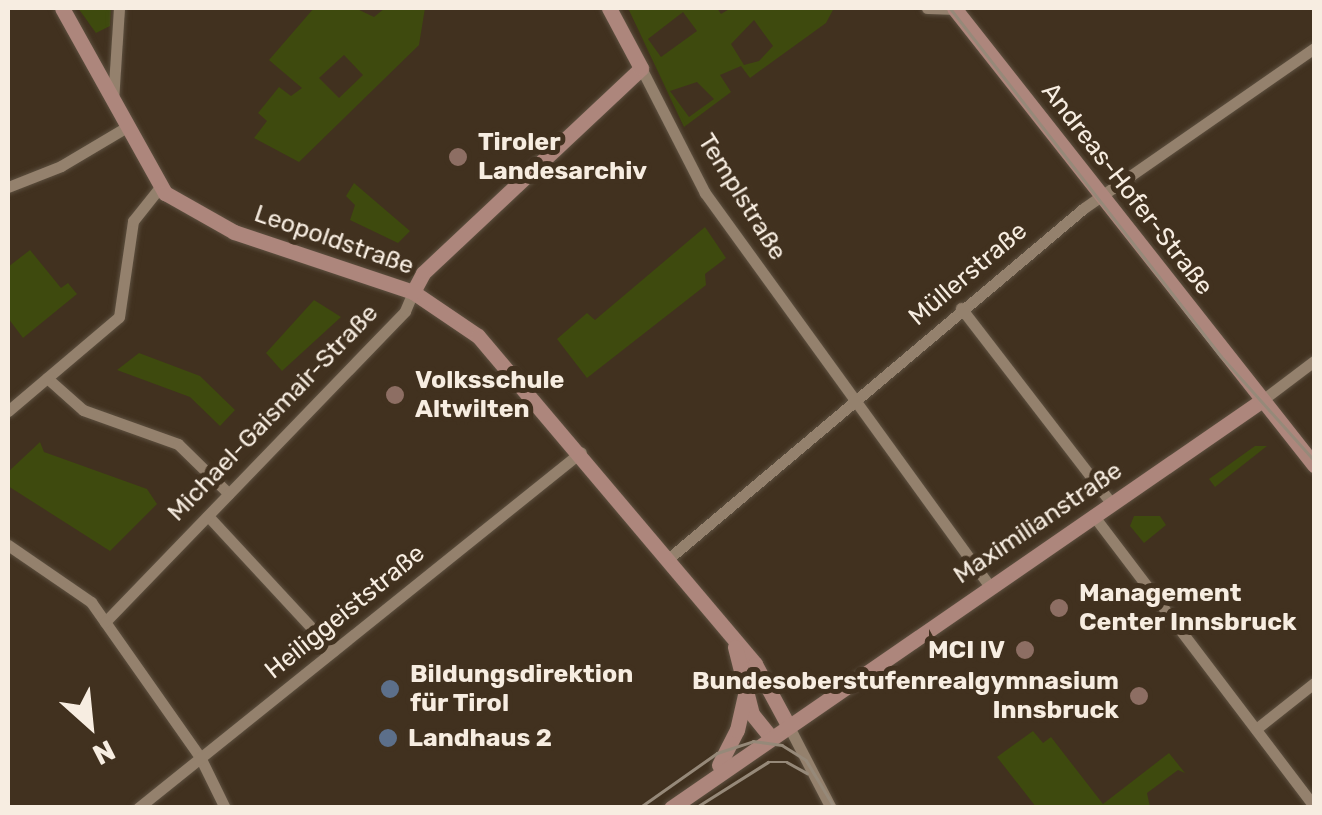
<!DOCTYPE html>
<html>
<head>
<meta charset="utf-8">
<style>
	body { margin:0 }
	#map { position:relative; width:1322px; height:815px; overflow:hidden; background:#41311f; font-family:Rubik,sans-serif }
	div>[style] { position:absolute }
	.green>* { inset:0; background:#3e4a0e }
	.roads { filter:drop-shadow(0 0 2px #5d5040) drop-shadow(0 0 2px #5d5040) }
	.street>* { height:11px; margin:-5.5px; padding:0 5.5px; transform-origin:5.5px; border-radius:5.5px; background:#94816d }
	.secondary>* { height:15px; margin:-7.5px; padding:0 7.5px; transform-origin:7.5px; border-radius:7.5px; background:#ad867c }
	.tram>* { height:2.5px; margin:-1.25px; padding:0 1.25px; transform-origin:1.25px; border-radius:1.25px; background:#968979 }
	.dots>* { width:28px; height:28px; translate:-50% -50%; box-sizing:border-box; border:5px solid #41311f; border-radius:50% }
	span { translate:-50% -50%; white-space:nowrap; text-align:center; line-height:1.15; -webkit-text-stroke:10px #41311f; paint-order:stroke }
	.poi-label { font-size:25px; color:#f7ede1; font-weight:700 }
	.left { translate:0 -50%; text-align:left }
	.right { translate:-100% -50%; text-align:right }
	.street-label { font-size:25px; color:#f7ede1 }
	.frame { position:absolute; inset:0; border:10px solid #f7ede1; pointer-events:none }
	.north { position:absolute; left:40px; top:675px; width:100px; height:100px; -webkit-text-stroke:8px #41311f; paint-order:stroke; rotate:153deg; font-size:28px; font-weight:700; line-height:40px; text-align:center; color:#f7ede1 }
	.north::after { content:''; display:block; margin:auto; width:35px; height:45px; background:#f7ede1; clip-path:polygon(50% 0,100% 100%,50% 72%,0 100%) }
</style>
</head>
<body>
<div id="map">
	<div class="green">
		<div style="clip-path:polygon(78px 8px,111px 8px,110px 26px,96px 33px)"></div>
		<div style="clip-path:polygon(evenodd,314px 8px,355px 8px,374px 17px,385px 8px,425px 8px,419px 45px,299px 162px,254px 138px,267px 121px,258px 113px,279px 87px,291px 96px,302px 88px,269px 60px,314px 8px,344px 55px,363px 75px,339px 98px,319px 78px,344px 55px)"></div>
		<div style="clip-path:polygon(evenodd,628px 8px,717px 8px,721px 14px,731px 8px,834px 8px,826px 23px,750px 78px,741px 66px,720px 75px,731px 92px,684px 127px,628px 8px,683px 12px,697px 31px,661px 57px,648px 39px,683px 12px,628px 8px,754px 20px,773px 46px,759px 61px,744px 65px,731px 44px,754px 20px,628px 8px,697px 82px,714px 99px,689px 117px,670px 91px,697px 82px)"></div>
		<div style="clip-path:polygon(354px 183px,410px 231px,398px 243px,350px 220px,355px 205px,346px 196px)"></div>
		<div style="clip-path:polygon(705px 227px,726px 258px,705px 274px,706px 285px,587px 378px,557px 339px,587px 313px,595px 320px)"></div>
		<div style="clip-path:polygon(30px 250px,61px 288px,68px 283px,77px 294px,23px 338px,8px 318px,8px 267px)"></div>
		<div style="clip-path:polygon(314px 300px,341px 317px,282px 371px,266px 353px)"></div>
		<div style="clip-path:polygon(139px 353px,200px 376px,235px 410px,220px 426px,190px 397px,117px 370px)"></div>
		<div style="clip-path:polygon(40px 442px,44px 452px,147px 489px,157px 504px,110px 551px,8px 486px,8px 472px)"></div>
		<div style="clip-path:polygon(1255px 446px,1267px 446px,1215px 487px,1209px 479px)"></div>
		<div style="clip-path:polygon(1134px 516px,1160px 516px,1166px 525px,1144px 543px,1130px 526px)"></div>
		<div style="clip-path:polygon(1033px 731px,1043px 743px,1051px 737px,1103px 804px,1169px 753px,1185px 773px,1178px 770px,1147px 793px,1150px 807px,1036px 807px,997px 757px)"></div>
	</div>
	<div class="roads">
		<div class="street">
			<div style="left:927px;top:8px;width:31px;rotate:2deg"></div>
			<div style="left:641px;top:68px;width:140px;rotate:62.9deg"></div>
			<div style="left:705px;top:193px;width:485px;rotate:54.1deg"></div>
			<div style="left:113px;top:101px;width:93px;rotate:-86.3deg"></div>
			<div style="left:8px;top:187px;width:57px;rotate:-21.6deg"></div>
			<div style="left:61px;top:166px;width:74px;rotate:-30.7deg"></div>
			<div style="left:961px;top:308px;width:246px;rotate:52.4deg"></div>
			<div style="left:47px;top:378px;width:48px;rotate:41.6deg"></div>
			<div style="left:83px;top:410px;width:101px;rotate:19.7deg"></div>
			<div style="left:178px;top:444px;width:71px;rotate:44.4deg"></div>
			<div style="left:1261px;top:401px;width:66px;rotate:-37deg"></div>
			<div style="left:8px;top:411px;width:145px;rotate:-40.3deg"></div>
			<div style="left:119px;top:317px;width:97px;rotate:-81.7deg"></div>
			<div style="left:133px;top:221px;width:43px;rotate:-51.5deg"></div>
			<div style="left:1093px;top:515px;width:365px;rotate:52.8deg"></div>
			<div style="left:208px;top:516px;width:184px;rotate:47.2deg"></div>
			<div style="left:8px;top:545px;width:101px;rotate:34.5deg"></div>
			<div style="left:91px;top:602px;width:189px;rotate:54.9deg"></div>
			<div style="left:200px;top:757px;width:57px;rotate:63.9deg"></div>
			<div style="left:668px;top:559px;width:544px;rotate:-40.16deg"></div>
			<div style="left:1084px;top:208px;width:280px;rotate:-34.8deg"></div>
			<div style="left:105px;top:622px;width:432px;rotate:-46deg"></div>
			<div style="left:405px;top:311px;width:21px;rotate:-67deg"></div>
			<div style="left:788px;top:725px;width:93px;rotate:62.6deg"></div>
			<div style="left:1256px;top:729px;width:74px;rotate:-38.4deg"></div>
			<div style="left:138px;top:808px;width:568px;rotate:-38.79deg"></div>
		</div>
		<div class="secondary">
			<div style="left:62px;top:8px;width:212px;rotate:60.9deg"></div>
			<div style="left:165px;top:193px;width:79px;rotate:29.5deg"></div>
			<div style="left:234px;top:232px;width:189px;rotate:18.5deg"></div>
			<div style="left:413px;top:292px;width:78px;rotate:34.1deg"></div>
			<div style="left:478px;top:336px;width:429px;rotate:49.8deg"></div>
			<div style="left:755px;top:664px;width:69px;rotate:61.6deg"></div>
			<div style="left:954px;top:8px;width:582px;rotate:51.77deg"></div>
			<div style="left:413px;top:292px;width:21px;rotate:-62deg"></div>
			<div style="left:423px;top:273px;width:299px;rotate:-43.2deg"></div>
			<div style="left:641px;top:68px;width:68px;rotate:-118.1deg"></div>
			<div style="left:735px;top:647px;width:69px;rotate:75.8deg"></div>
			<div style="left:752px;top:714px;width:28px;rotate:51deg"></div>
			<div style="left:719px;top:765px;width:39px;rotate:-63deg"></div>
			<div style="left:737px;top:730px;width:45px;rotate:-77.2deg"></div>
			<div style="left:671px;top:808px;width:717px;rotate:-34.6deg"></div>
		</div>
	</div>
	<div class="tram">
		<div style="left:950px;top:8px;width:441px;rotate:52.1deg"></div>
		<div style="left:1221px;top:356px;width:140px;rotate:48.2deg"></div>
		<div style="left:639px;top:808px;width:95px;rotate:-35.2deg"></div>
		<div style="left:717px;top:753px;width:38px;rotate:-18deg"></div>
		<div style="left:753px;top:741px;width:29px;rotate:8deg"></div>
		<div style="left:782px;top:745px;width:28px;rotate:32deg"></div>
		<div style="left:806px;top:760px;width:56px;rotate:58.9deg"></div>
		<div style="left:695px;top:808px;width:86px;rotate:-32.2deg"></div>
		<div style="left:768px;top:762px;width:19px"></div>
		<div style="left:787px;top:762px;width:23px;rotate:29deg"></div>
	</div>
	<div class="dots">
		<div style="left:458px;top:157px;background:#8d6e63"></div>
		<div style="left:395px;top:395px;background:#8d6e63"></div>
		<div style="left:1059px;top:608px;background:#8d6e63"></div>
		<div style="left:1025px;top:650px;background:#8d6e63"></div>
		<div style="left:390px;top:689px;background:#5c6f8a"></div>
		<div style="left:1139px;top:696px;background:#8d6e63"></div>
		<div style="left:388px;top:738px;background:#5c6f8a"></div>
	</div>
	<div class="poi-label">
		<span class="left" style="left:478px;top:157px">Tiroler<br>Landesarchiv</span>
		<span class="left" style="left:415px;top:395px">Volksschule<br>Altwilten</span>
		<span class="left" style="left:1079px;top:608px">Management<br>Center Innsbruck</span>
		<span class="right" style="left:1005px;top:650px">MCI IV</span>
		<span class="left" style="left:410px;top:689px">Bildungsdirektion<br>für Tirol</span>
		<span class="right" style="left:1119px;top:696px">Bundesoberstufenrealgymnasium<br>Innsbruck</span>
		<span class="left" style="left:408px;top:738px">Landhaus 2</span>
	</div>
	<div class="street-label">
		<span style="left:1127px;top:189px;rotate:52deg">Andreas-Hofer-Straße</span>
		<span style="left:742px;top:197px;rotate:58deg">Templstraße</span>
		<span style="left:334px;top:240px;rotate:19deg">Leopoldstraße</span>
		<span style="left:968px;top:274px;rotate:-40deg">Müllerstraße</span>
		<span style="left:273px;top:413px;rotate:-46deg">Michael-Gaismair-Straße</span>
		<span style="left:1038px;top:523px;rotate:-34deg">Maximilianstraße</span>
		<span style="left:345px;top:612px;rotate:-39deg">Heiliggeiststraße</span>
	</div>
	<div class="frame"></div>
	<div class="north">N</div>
</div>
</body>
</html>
